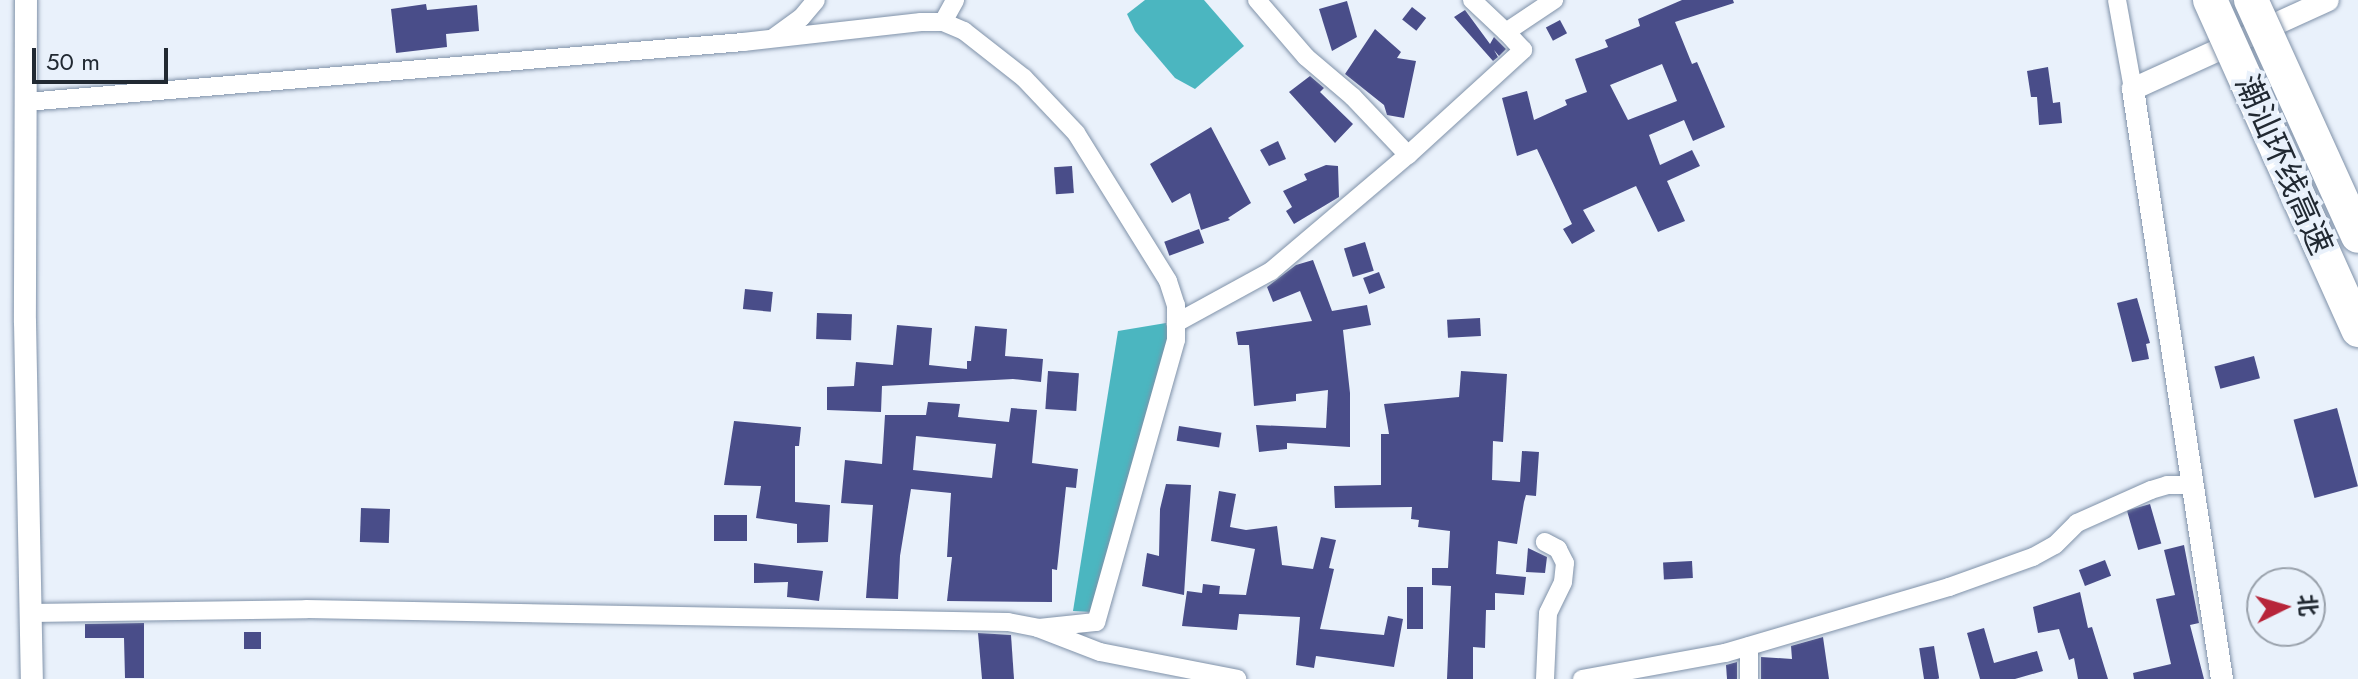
<!DOCTYPE html>
<html>
<head>
<meta charset="utf-8">
<style>
	body { margin:0 }
	#map { position:relative; width:2358px; height:679px; overflow:hidden; background:#e9f1fb; font-family:Jost,"Noto Sans SC",sans-serif }
	div>[style] { position:absolute }
	.water>* { inset:0; background:#4bb6c0 }
	.building>* { inset:0; background:#494d89; transform-origin:0 0 }
	.roads { filter:drop-shadow(0 0 2px #8092a9) drop-shadow(0 0 2px #8092a9) }
	.minor>* { height:18px; margin:-9px; padding:0 9px; transform-origin:9px; border-radius:9px; background:#fff }
	.tertiary>* { height:22px; margin:-11px; padding:0 11px; transform-origin:11px; border-radius:11px; background:#fff }
	.bridges { filter:drop-shadow(0 0 2px #8092a9) drop-shadow(0 0 2px #8092a9) }
	.motorway-bridge>* { height:34px; margin:-17px; padding:0 17px; transform-origin:17px; border-radius:17px; background:#fff }
	span { translate:-50% -50%; white-space:nowrap; text-align:center; line-height:1.15; -webkit-text-stroke:8px #e9f1fb; paint-order:stroke }
	.street-label { font-size:32px; color:#212932 }
	.north { position:absolute; left:2246px; top:567px; width:80px; height:80px; box-sizing:border-box; background:#e9f1fb; border:2px solid #99a1ab; border-radius:50%; rotate:85deg; font-size:22px; font-weight:700; line-height:32px; text-align:center; color:#212932 }
	.north::after { content:''; display:block; margin:auto; width:28px; height:36px; background:#b7253a; clip-path:polygon(50% 0,100% 100%,50% 72%,0 100%) }
	.scale { position:absolute; left:32px; top:48px; width:136px; height:36px; box-sizing:border-box; border:4px solid #212932; border-top:0; padding-left:10px; font-size:24px; line-height:28px; white-space:nowrap; color:#212932; -webkit-text-stroke:6px #e9f1fb; paint-order:stroke }
</style>
</head>
<body>
<div id="map">
	<div class="water">
		<div style="clip-path:polygon(1145px 0,1204px 0,1244px 46px,1195px 89px,1175px 78px,1135px 31px,1127px 14px)"></div>
		<div style="clip-path:polygon(1166px 323px,1169px 335px,1092px 612px,1073px 611px,1118px 331px)"></div>
	</div>
	<div class="building">
		<div style="clip-path:polygon(evenodd,1682px 0,1733px 0,1734px 3px,1675px 22px,1692px 64px,1697px 62px,1725px 127px,1693px 141px,1684px 120px,1649px 135px,1660px 165px,1692px 150px,1700px 166px,1667px 181px,1685px 221px,1658px 232px,1636px 186px,1583px 210px,1595px 231px,1572px 244px,1563px 229px,1572px 224px,1537px 149px,1517px 156px,1502px 98px,1527px 91px,1534px 120px,1567px 105px,1565px 100px,1587px 92px,1575px 59px,1608px 47px,1605px 40px,1640px 26px,1638px 19px,1682px 0,1662px 64px,1677px 101px,1628px 120px,1610px 85px,1662px 64px)"></div>
		<div style="clip-path:polygon(1347px 1px,1357px 37px,1332px 51px,1319px 9px)"></div>
		<div style="clip-path:polygon(426px 4px,427px 10px,477px 5px,479px 31px,446px 34px,447px 47px,396px 53px,391px 9px)"></div>
		<div style="left:1412px;top:7px;width:18px;height:16px;rotate:38deg"></div>
		<div style="clip-path:polygon(1465px 10px,1490px 44px,1494px 37px,1506px 49px,1499px 56px,1494px 50px,1498px 57px,1493px 61px,1454px 17px)"></div>
		<div style="left:1560px;top:20px;width:15px;height:16px;rotate:62deg"></div>
		<div style="clip-path:polygon(1375px 29px,1401px 52px,1397px 58px,1416px 61px,1404px 118px,1387px 115px,1384px 105px,1345px 74px)"></div>
		<div style="clip-path:polygon(2048px 67px,2053px 103px,2060px 102px,2062px 123px,2039px 125px,2037px 97px,2031px 97px,2027px 71px)"></div>
		<div style="clip-path:polygon(1310px 76px,1324px 88px,1320px 92px,1353px 124px,1335px 143px,1289px 92px)"></div>
		<div style="clip-path:polygon(1211px 127px,1251px 203px,1228px 218px,1230px 220px,1201px 230px,1190px 193px,1172px 203px,1150px 164px)"></div>
		<div style="clip-path:polygon(1278px 141px,1286px 159px,1269px 166px,1260px 150px)"></div>
		<div style="clip-path:polygon(1326px 165px,1338px 166px,1339px 197px,1294px 224px,1286px 211px,1292px 207px,1283px 191px,1307px 180px,1304px 174px)"></div>
		<div style="left:1072px;top:166px;width:27px;height:18px;rotate:86deg"></div>
		<div style="left:1199px;top:229px;width:15px;height:37px;rotate:70deg"></div>
		<div style="left:1365px;top:242px;width:30px;height:22px;rotate:73deg"></div>
		<div style="clip-path:polygon(1313px 260px,1332px 311px,1367px 305px,1371px 325px,1343px 330px,1350px 393px,1350px 447px,1287px 443px,1287px 449px,1259px 452px,1256px 425px,1326px 428px,1328px 390px,1296px 394px,1296px 401px,1254px 406px,1249px 345px,1238px 345px,1236px 332px,1312px 321px,1300px 291px,1273px 302px,1267px 287px,1296px 265px)"></div>
		<div style="left:1379px;top:272px;width:17px;height:17px;rotate:69deg"></div>
		<div style="left:745px;top:289px;width:28px;height:20px;rotate:6deg"></div>
		<div style="clip-path:polygon(2137px 298px,2150px 343px,2146px 344px,2149px 359px,2132px 362px,2117px 303px)"></div>
		<div style="left:817px;top:313px;width:35px;height:26px;rotate:2deg"></div>
		<div style="left:1480px;top:318px;width:18px;height:33px;rotate:87deg"></div>
		<div style="clip-path:polygon(897px 325px,932px 328px,929px 365px,967px 369px,967px 361px,971px 361px,975px 326px,1007px 329px,1005px 356px,1043px 359px,1041px 382px,1013px 379px,882px 386px,881px 412px,827px 410px,827px 387px,854px 386px,856px 362px,893px 365px)"></div>
		<div style="left:2254px;top:356px;width:23px;height:41px;rotate:75deg"></div>
		<div style="left:1048px;top:371px;width:31px;height:38px;rotate:4deg"></div>
		<div style="clip-path:polygon(1461px 371px,1507px 374px,1503px 442px,1493px 441px,1492px 480px,1520px 482px,1522px 451px,1539px 452px,1536px 496px,1526px 495px,1524px 502px,1517px 544px,1498px 541px,1496px 574px,1526px 577px,1524px 595px,1495px 593px,1495px 610px,1486px 610px,1485px 648px,1473px 647px,1473px 679px,1447px 679px,1451px 586px,1432px 585px,1432px 568px,1448px 568px,1450px 531px,1418px 527px,1419px 520px,1411px 519px,1412px 507px,1335px 508px,1334px 486px,1381px 485px,1381px 434px,1389px 434px,1384px 404px,1459px 397px)"></div>
		<div style="clip-path:polygon(evenodd,928px 402px,960px 404px,958px 417px,1009px 422px,1011px 408px,1037px 410px,1032px 463px,1078px 469px,1076px 488px,1066px 487px,1057px 570px,1052px 569px,1052px 602px,947px 601px,952px 557px,947px 557px,951px 493px,911px 489px,900px 556px,898px 599px,866px 598px,873px 505px,841px 503px,845px 460px,882px 464px,885px 415px,926px 415px,928px 402px,916px 436px,996px 444px,992px 478px,913px 470px,916px 436px)"></div>
		<div style="left:2337px;top:408px;width:81px;height:45px;rotate:75deg"></div>
		<div style="clip-path:polygon(734px 421px,801px 427px,799px 446px,795px 446px,795px 502px,830px 505px,828px 542px,797px 543px,797px 524px,756px 518px,761px 486px,724px 485px)"></div>
		<div style="left:1179px;top:426px;width:43px;height:15px;rotate:9deg"></div>
		<div style="clip-path:polygon(1166px 484px,1191px 485px,1184px 595px,1142px 586px,1147px 553px,1159px 556px,1160px 509px)"></div>
		<div style="clip-path:polygon(1219px 491px,1236px 494px,1230px 527px,1246px 530px,1277px 526px,1282px 565px,1313px 569px,1321px 537px,1336px 540px,1329px 568px,1334px 569px,1320px 629px,1384px 635px,1388px 616px,1403px 619px,1394px 667px,1316px 656px,1314px 668px,1296px 665px,1300px 617px,1239px 614px,1237px 630px,1182px 626px,1187px 591px,1202px 593px,1203px 584px,1220px 586px,1219px 594px,1246px 595px,1255px 549px,1211px 541px)"></div>
		<div style="left:2150px;top:504px;width:41px;height:24px;rotate:74deg"></div>
		<div style="left:361px;top:508px;width:29px;height:34px;rotate:2deg"></div>
		<div style="left:747px;top:515px;width:26px;height:33px;rotate:90deg"></div>
		<div style="clip-path:polygon(2184px 545px,2199px 623px,2190px 625px,2204px 679px,2134px 679px,2133px 673px,2171px 664px,2156px 599px,2175px 595px,2164px 550px)"></div>
		<div style="clip-path:polygon(1528px 548px,1547px 557px,1545px 573px,1526px 572px)"></div>
		<div style="left:2105px;top:560px;width:17px;height:28px;rotate:69deg"></div>
		<div style="left:1692px;top:561px;width:17px;height:29px;rotate:87deg"></div>
		<div style="clip-path:polygon(754px 563px,823px 571px,819px 601px,787px 597px,788px 582px,754px 583px)"></div>
		<div style="left:1407px;top:587px;width:16px;height:42px"></div>
		<div style="clip-path:polygon(2080px 592px,2088px 628px,2092px 627px,2108px 679px,2078px 679px,2074px 658px,2069px 660px,2059px 629px,2038px 633px,2033px 607px)"></div>
		<div style="clip-path:polygon(144px 623px,144px 678px,125px 678px,124px 638px,85px 638px,85px 624px)"></div>
		<div style="clip-path:polygon(1984px 628px,1994px 663px,2037px 651px,2043px 671px,2015px 679px,1980px 679px,1967px 633px)"></div>
		<div style="left:244px;top:632px;width:17px;height:17px"></div>
		<div style="clip-path:polygon(978px 633px,1011px 635px,1014px 679px,982px 679px)"></div>
		<div style="clip-path:polygon(1823px 637px,1829px 679px,1761px 679px,1761px 657px,1792px 659px,1791px 646px)"></div>
		<div style="left:1934px;top:646px;width:33px;height:15px;rotate:81deg"></div>
		<div style="clip-path:polygon(1737px 662px,1737px 679px,1727px 679px,1726px 665px)"></div>
	</div>
	<div class="roads">
		<div class="minor">
			<div style="left:1257px;top:0;width:75px;rotate:49.3deg"></div>
			<div style="left:1306px;top:57px;width:62px;rotate:40.4deg"></div>
			<div style="left:1353px;top:97px;width:80px;rotate:46.5deg"></div>
			<div style="left:1472px;top:0;width:47px;rotate:43.3deg"></div>
			<div style="left:1506px;top:32px;width:58px;rotate:-33.7deg"></div>
			<div style="left:2117px;top:0;width:90px;rotate:79.8deg"></div>
			<div style="left:943px;top:22px;width:25px;rotate:-61deg"></div>
			<div style="left:773px;top:38px;width:34px;rotate:-36deg"></div>
			<div style="left:801px;top:18px;width:23px;rotate:-50deg"></div>
			<div style="left:26px;top:102px;width:720px;rotate:-4.78deg"></div>
			<div style="left:743px;top:42px;width:179px;rotate:-6.4deg"></div>
			<div style="left:921px;top:22px;width:22px"></div>
			<div style="left:943px;top:22px;width:23px;rotate:23deg"></div>
			<div style="left:964px;top:31px;width:76px;rotate:38.1deg"></div>
			<div style="left:1024px;top:78px;width:76px;rotate:46.6deg"></div>
			<div style="left:1076px;top:133px;width:174px;rotate:58.1deg"></div>
			<div style="left:1168px;top:281px;width:25px;rotate:72deg"></div>
			<div style="left:1176px;top:305px;width:35px;rotate:90deg"></div>
			<div style="left:1176px;top:340px;width:293px;rotate:105.8deg"></div>
			<div style="left:1096px;top:622px;width:58px;rotate:174.1deg"></div>
			<div style="left:1176px;top:323px;width:108px;rotate:-28.7deg"></div>
			<div style="left:1271px;top:271px;width:180px;rotate:-40.3deg"></div>
			<div style="left:1408px;top:155px;width:156px;rotate:-42.4deg"></div>
			<div style="left:1523px;top:50px;width:25px;rotate:-133deg"></div>
			<div style="left:31px;top:613px;width:275px;rotate:-0.8deg"></div>
			<div style="left:306px;top:609px;width:702px;rotate:1.06deg"></div>
			<div style="left:1008px;top:622px;width:31px;rotate:11deg"></div>
			<div style="left:1038px;top:628px;width:66px;rotate:21.2deg"></div>
			<div style="left:1100px;top:652px;width:140px;rotate:11.1deg"></div>
			<div style="left:1545px;top:679px;width:66px;rotate:-87.4deg"></div>
			<div style="left:1548px;top:613px;width:34px;rotate:-64deg"></div>
			<div style="left:1563px;top:582px;width:19px;rotate:-84deg"></div>
			<div style="left:1565px;top:563px;width:16px;rotate:-117deg"></div>
			<div style="left:1558px;top:549px;width:15px;rotate:-152deg"></div>
			<div style="left:1582px;top:679px;width:145px;rotate:-10.3deg"></div>
			<div style="left:1725px;top:653px;width:234px;rotate:-16.4deg"></div>
			<div style="left:1949px;top:587px;width:89px;rotate:-19.7deg"></div>
			<div style="left:2033px;top:557px;width:25px;rotate:-29deg"></div>
			<div style="left:2055px;top:545px;width:31px;rotate:-45deg"></div>
			<div style="left:2077px;top:523px;width:81px;rotate:-24deg"></div>
			<div style="left:2151px;top:490px;width:17px;rotate:-17deg"></div>
			<div style="left:2167px;top:485px;width:26px"></div>
			<div style="left:1749px;top:679px;width:33px;rotate:-90deg"></div>
		</div>
		<div class="tertiary">
			<div style="left:26px;top:0;width:322px;rotate:90.2deg"></div>
			<div style="left:25px;top:322px;width:357px;rotate:88.9deg"></div>
			<div style="left:2222px;top:679px;width:597px;rotate:-98.58deg"></div>
			<div style="left:2133px;top:89px;width:214px;rotate:-24.5deg"></div>
		</div>
	</div>
	<div class="bridges">
		<div class="motorway-bridge">
			<div style="left:2210px;top:0;width:362px;rotate:65.8deg"></div>
			<div style="left:2251px;top:0;width:259px;rotate:65.6deg"></div>
		</div>
	</div>
	<div class="street-label">
		<span style="left:2284px;top:165px;rotate:66deg">潮汕环线高速</span>
	</div>
	<div class="north">北</div>
	<div class="scale">50 m</div>
</div>
</body>
</html>
